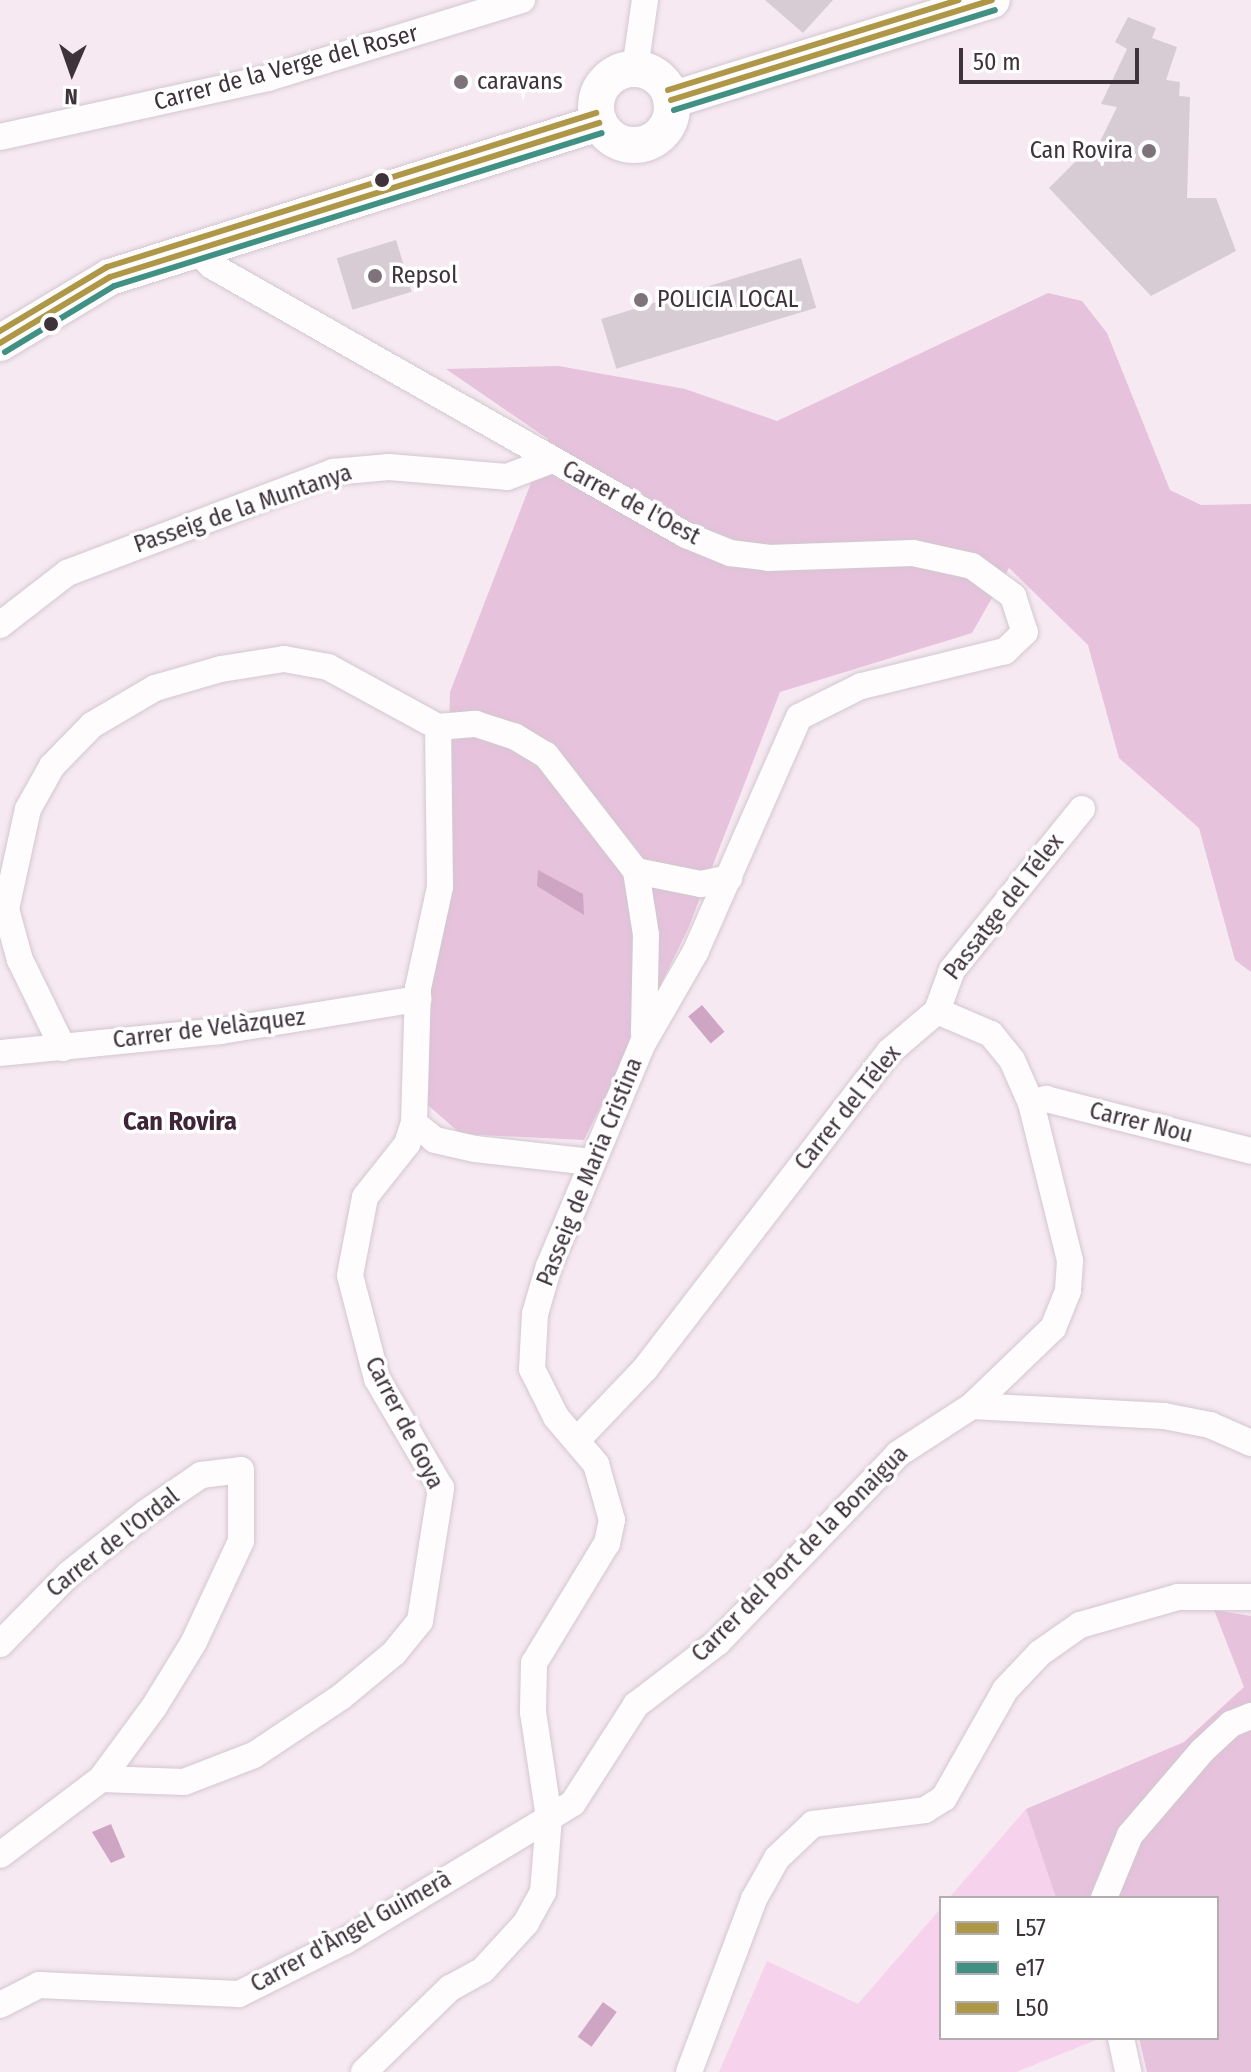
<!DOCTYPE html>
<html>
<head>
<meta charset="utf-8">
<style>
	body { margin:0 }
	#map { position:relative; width:1251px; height:2072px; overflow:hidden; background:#f6e9f2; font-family:"Fira Sans Condensed",sans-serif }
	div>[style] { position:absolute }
	.green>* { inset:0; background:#f7d2ec }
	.forest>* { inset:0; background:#e6c2dc }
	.water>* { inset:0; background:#cea5c3; transform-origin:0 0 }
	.building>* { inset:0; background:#d7ccd4; transform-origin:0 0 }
	.roads { filter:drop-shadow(0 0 2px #d3c7cf) drop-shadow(0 0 2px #d3c7cf) }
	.street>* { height:26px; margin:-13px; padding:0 13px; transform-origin:13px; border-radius:13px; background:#fefcfd }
	.secondary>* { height:36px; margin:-18px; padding:0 18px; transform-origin:18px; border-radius:18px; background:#fefcfd }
	.secondary>.ring { margin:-18px; padding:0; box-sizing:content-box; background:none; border:36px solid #fefcfd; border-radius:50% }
	.bus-1>* { height:6px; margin:-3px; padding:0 3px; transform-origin:3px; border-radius:3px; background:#ae9747 }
	.bus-2>* { height:6px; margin:-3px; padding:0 3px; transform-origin:3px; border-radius:3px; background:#409183 }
	.bus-3>* { height:6px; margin:-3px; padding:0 3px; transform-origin:3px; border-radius:3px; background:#ae9747 }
	.dots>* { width:22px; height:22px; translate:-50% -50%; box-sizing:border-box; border:4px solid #fff; border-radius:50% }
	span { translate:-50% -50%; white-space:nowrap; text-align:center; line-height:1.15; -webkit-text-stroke:7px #fff; paint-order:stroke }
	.street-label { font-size:24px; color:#3e323b }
	.poi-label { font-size:24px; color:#3e323b }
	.left { translate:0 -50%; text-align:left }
	.right { translate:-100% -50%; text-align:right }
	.neighbourhood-label { font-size:26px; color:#3e2638; font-weight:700 }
	.legend { position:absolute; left:939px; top:1896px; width:280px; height:144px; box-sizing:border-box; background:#fff; border:2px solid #b2adb1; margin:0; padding:10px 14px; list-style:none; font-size:24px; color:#3e323b }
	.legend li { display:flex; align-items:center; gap:16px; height:40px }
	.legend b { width:40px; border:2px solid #b2adb1 }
	.north { position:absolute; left:32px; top:32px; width:80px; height:80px; -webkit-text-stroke:6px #fff; paint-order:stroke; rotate:182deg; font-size:22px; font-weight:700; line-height:32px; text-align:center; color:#3e323b }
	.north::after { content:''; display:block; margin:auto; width:28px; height:36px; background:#3e323b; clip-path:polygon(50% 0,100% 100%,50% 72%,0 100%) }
	.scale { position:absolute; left:959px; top:48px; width:180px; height:36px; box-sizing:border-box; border:4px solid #3e323b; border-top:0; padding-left:10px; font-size:24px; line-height:28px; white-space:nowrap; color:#3e323b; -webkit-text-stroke:6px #fff; paint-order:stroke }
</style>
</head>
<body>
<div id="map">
	<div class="green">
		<div style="clip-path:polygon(1026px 1809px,1056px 1898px,949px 1898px)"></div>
		<div style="clip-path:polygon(941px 1908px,941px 2038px,1101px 2038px,1016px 2072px,719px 2072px,767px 1961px,858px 2004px)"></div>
	</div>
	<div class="forest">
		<div style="clip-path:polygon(1048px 293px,1082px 301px,1107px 333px,1170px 490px,1201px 505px,1251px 504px,1251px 972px,1235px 960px,1199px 828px,1119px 758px,1088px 645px,1009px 568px,972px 633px,780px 692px,688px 929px,584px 1140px,461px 1134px,422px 1100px,417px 1001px,445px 896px,450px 692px,548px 439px,446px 369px,559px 366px,685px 389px,777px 421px)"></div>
		<div style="clip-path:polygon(1214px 1610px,1251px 1616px,1251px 2072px,1147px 2072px,1139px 2038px,1217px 2038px,1217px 1898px,1056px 1898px,1026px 1809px,1184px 1742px,1244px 1687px)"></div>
	</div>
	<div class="water">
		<div style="clip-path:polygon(538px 870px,583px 894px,584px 915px,537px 886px)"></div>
		<div style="left:702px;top:1005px;width:35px;height:18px;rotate:50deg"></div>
		<div style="clip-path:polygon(111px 1824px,125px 1857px,111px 1863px,92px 1832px)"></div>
		<div style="left:603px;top:2002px;width:17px;height:43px;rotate:36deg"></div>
	</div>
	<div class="building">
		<div style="clip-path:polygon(765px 0,833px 0,803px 33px)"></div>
		<div style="clip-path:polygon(1128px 17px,1156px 28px,1152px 38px,1177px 47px,1166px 80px,1180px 82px,1179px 96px,1190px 97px,1187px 198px,1216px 198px,1236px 251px,1151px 296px,1049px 188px,1087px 150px,1093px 156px,1117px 107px,1101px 104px,1127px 49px,1115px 42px)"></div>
		<div style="left:396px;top:240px;width:54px;height:62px;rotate:73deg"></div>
		<div style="left:801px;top:258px;width:52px;height:209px;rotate:73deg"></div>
	</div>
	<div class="roads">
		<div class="street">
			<div style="left:635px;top:69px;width:70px;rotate:-81.8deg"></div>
			<div style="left:0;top:137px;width:274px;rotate:-12.4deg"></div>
			<div style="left:268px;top:78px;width:266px;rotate:-17.1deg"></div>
			<div style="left:193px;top:248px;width:26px;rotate:43deg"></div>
			<div style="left:212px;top:266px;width:545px;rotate:29.58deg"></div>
			<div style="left:686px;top:535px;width:48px;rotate:22.2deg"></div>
			<div style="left:730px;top:553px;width:38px;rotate:7deg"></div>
			<div style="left:768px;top:558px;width:145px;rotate:-2deg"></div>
			<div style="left:913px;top:553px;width:60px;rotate:12.4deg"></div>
			<div style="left:972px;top:566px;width:51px;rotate:36.2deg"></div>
			<div style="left:1013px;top:596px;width:38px;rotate:72deg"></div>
			<div style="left:1025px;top:632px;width:28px;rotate:136deg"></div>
			<div style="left:1005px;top:651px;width:148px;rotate:166.3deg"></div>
			<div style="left:861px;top:686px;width:69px;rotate:153.4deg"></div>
			<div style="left:799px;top:717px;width:256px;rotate:113.8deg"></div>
			<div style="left:696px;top:951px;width:108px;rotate:119.9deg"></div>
			<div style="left:642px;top:1045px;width:240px;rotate:112.8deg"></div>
			<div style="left:549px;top:1266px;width:50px;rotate:106.3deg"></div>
			<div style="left:535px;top:1314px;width:55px;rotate:93.1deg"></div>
			<div style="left:532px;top:1369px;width:54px;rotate:63.4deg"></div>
			<div style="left:556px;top:1417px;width:62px;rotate:49.6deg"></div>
			<div style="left:596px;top:1464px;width:58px;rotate:74.1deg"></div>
			<div style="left:612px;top:1520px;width:24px;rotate:102deg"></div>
			<div style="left:607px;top:1543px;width:140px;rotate:121.3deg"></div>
			<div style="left:534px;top:1663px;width:49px;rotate:91.2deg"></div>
			<div style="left:533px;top:1712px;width:107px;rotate:81.4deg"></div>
			<div style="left:549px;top:1818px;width:74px;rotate:94.6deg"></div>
			<div style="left:543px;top:1892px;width:35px;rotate:119deg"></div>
			<div style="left:526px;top:1923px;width:64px;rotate:132.5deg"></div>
			<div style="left:483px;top:1970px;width:38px;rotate:151deg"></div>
			<div style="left:450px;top:1988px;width:120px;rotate:135.7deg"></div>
			<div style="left:0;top:625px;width:85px;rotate:-37.8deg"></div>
			<div style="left:67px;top:573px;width:285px;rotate:-20.8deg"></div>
			<div style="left:333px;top:472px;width:56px;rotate:-5.1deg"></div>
			<div style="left:389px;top:467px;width:118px;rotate:4.8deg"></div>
			<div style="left:507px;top:477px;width:48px;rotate:-20.7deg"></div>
			<div style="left:636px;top:871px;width:65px;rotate:81.1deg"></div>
			<div style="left:646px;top:935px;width:99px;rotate:91.2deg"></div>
			<div style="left:937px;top:1011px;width:44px;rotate:-69.9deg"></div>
			<div style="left:952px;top:970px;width:207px;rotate:-51.1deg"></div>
			<div style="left:63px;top:1048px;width:98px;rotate:-116deg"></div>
			<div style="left:20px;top:960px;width:53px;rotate:-105.4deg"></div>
			<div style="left:6px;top:909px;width:102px;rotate:-77.6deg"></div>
			<div style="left:28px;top:809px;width:49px;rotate:-60.8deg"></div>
			<div style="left:52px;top:766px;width:57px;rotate:-45.7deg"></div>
			<div style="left:92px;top:725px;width:73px;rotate:-30.4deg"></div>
			<div style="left:155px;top:688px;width:69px;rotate:-16.1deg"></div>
			<div style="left:221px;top:669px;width:64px;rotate:-9deg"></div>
			<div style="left:284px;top:659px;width:45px;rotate:10.3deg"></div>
			<div style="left:328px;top:667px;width:125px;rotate:28.6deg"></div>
			<div style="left:438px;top:727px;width:38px;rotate:-5deg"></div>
			<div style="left:476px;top:724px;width:40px;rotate:18deg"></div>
			<div style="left:514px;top:736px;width:37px;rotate:31deg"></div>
			<div style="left:546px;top:755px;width:147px;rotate:52.2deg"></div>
			<div style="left:636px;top:871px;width:66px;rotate:11.3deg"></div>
			<div style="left:701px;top:884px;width:29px;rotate:-12deg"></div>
			<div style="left:0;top:1053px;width:221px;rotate:-5.7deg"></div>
			<div style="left:220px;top:1031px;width:201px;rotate:-9.2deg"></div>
			<div style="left:1031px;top:1103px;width:16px;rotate:-15deg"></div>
			<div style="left:1046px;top:1099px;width:211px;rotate:14.2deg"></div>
			<div style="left:414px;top:1123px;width:27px;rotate:39deg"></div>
			<div style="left:435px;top:1140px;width:41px;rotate:12.7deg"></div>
			<div style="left:475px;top:1149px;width:117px;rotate:6.4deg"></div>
			<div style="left:580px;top:1437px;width:94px;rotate:-46.3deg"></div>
			<div style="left:645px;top:1369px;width:400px;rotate:-52.4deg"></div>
			<div style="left:889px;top:1052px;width:63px;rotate:-40.5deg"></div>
			<div style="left:937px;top:1011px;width:59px;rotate:23.1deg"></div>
			<div style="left:991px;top:1034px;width:33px;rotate:51deg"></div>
			<div style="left:1012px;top:1060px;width:47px;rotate:66.2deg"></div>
			<div style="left:1031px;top:1103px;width:163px;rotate:76.1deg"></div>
			<div style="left:1070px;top:1261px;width:30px;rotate:94deg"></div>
			<div style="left:1068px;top:1291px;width:40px;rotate:112deg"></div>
			<div style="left:1053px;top:1328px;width:112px;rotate:136.1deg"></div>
			<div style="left:0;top:1644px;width:98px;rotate:-45.4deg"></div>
			<div style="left:69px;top:1574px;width:100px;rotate:-38.5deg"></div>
			<div style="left:147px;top:1512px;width:65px;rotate:-34.4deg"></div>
			<div style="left:201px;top:1475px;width:40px;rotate:-7.1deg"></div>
			<div style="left:241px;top:1470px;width:71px;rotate:90deg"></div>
			<div style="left:241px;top:1541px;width:111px;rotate:115deg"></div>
			<div style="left:194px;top:1642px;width:76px;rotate:121.6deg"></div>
			<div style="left:154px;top:1707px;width:89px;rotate:126.4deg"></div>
			<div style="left:101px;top:1779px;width:126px;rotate:143deg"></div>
			<div style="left:101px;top:1779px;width:83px;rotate:2.1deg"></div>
			<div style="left:184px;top:1782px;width:75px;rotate:-21.1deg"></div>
			<div style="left:254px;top:1755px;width:105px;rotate:-33.7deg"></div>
			<div style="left:341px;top:1697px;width:69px;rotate:-39.7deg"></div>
			<div style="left:394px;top:1653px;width:41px;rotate:-50.9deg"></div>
			<div style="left:420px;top:1621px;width:135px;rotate:-81deg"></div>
			<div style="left:441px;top:1488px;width:126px;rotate:-120.4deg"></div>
			<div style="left:377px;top:1379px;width:107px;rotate:-104.6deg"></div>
			<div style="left:350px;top:1275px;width:79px;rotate:-79.1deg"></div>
			<div style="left:365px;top:1197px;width:68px;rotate:-51.6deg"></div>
			<div style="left:407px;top:1144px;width:22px;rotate:-72deg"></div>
			<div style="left:414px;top:1123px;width:135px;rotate:-88.3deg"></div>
			<div style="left:418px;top:988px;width:103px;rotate:-77.7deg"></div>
			<div style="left:440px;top:887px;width:160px;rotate:-90.7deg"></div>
			<div style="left:1104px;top:1898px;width:68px;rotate:-67.6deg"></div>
			<div style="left:1130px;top:1835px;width:111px;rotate:-49.4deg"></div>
			<div style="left:1202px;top:1751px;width:40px;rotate:-43deg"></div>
			<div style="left:1231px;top:1724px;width:22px;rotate:-22deg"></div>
			<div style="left:0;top:2005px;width:44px;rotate:-27.1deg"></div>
			<div style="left:39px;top:1985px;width:200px;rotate:2.6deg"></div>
			<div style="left:239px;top:1994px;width:119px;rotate:-26.6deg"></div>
			<div style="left:345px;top:1941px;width:238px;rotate:-31.1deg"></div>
			<div style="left:549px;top:1818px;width:28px;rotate:-32deg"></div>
			<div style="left:573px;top:1803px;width:117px;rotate:-57.3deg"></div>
			<div style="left:636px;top:1705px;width:103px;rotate:-37.5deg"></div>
			<div style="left:718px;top:1642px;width:260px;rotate:-46.2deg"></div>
			<div style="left:898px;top:1454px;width:88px;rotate:-33deg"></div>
			<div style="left:972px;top:1406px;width:192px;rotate:3deg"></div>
			<div style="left:1164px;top:1416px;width:47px;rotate:11.1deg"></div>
			<div style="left:1210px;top:1425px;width:45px;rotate:23.7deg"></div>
			<div style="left:1121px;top:2038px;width:35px;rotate:78deg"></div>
			<div style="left:689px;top:2072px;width:185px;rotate:-69.4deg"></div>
			<div style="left:754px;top:1899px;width:47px;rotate:-60.7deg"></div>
			<div style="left:777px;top:1858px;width:50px;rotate:-43.4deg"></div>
			<div style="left:813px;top:1824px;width:113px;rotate:-7.1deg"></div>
			<div style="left:925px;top:1810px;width:22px;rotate:-32deg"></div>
			<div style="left:944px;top:1798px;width:124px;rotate:-60.5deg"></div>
			<div style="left:1005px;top:1690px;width:51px;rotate:-46.6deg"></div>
			<div style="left:1040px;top:1653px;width:49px;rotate:-35deg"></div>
			<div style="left:1080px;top:1625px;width:102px;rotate:-15.9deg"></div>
			<div style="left:1178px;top:1597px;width:73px"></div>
		</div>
		<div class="secondary">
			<div class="ring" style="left:596px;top:69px;width:40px;height:40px"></div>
			<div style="left:671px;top:100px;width:336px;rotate:-17.3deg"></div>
			<div style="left:0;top:343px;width:128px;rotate:-31deg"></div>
			<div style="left:110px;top:277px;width:513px;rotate:-17.48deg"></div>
		</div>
	</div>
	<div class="bus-1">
		<div style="left:671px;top:100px;width:336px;rotate:-17.3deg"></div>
		<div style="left:0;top:343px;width:128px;rotate:-31deg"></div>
		<div style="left:110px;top:277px;width:513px;rotate:-17.48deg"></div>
	</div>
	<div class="bus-2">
		<div style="left:674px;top:110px;width:336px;rotate:-17.3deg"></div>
		<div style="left:5px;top:352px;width:127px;rotate:-31.2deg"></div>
		<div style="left:114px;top:286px;width:511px;rotate:-17.41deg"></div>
	</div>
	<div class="bus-3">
		<div style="left:668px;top:90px;width:304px;rotate:-17.2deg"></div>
		<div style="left:0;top:331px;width:125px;rotate:-30.9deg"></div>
		<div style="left:107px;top:267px;width:513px;rotate:-17.48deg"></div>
	</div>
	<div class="dots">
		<div style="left:461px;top:82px;background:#7e727b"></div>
		<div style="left:1149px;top:151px;background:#7e727b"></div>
		<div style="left:382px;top:180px;background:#3e323b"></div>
		<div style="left:375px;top:276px;background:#7e727b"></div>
		<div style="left:641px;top:300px;background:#7e727b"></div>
		<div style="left:51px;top:324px;background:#3e323b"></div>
	</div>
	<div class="street-label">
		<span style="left:286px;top:68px;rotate:-15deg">Carrer de la Verge del Roser</span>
		<span style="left:631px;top:503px;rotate:28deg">Carrer de l'Oest</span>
		<span style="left:243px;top:509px;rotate:-19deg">Passeig de la Muntanya</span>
		<span style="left:1004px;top:907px;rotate:-52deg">Passatge del Télex</span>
		<span style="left:209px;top:1029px;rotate:-7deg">Carrer de Velàzquez</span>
		<span style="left:848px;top:1108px;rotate:-51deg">Carrer del Télex</span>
		<span style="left:1141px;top:1123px;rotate:14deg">Carrer Nou</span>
		<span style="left:590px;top:1172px;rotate:-68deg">Passeig de Maria Cristina</span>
		<span style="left:404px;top:1423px;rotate:63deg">Carrer de Goya</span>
		<span style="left:113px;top:1543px;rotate:-38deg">Carrer de l'Ordal</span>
		<span style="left:800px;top:1554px;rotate:-45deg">Carrer del Port de la Bonaigua</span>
		<span style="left:351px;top:1932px;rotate:-29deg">Carrer d'Àngel Guimerà</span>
	</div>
	<div class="poi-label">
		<span class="left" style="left:477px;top:82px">caravans</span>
		<span class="right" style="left:1133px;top:151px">Can Rovira</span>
		<span class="left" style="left:391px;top:276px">Repsol</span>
		<span class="left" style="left:657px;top:300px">POLICIA LOCAL</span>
	</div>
	<div class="neighbourhood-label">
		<span style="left:180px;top:1122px">Can Rovira</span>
	</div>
	<ul class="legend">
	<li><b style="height:10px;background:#ae9747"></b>L57</li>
	<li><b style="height:10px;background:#409183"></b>e17</li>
	<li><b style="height:10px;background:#ae9747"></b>L50</li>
	</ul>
	<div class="north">N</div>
	<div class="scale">50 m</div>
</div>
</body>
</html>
